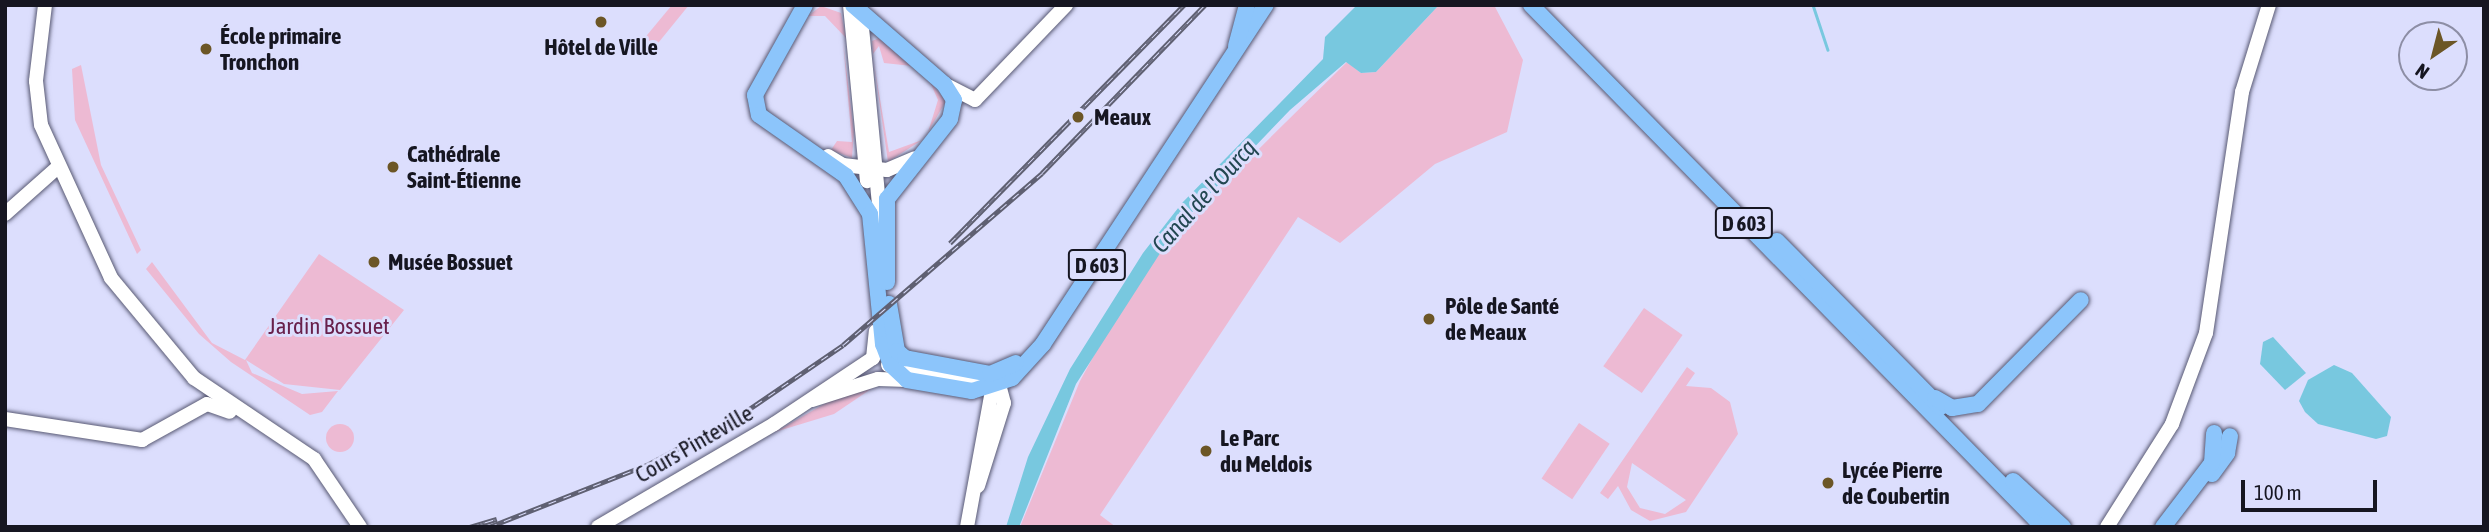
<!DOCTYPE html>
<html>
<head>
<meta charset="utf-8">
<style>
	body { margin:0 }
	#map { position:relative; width:2489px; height:532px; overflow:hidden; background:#dcdefd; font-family:"Asap Condensed",sans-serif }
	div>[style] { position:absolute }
	.green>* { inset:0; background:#edbad3; transform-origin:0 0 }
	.round { border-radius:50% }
	.water>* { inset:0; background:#78c8df }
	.stream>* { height:2.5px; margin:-1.25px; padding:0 1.25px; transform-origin:1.25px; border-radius:1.25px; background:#78c8df }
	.roads { filter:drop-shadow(0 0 2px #585973) drop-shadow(0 0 2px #585973) }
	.secondary>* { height:14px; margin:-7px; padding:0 7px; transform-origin:7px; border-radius:7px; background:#fff }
	.primary>* { height:16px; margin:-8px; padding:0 8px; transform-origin:8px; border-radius:8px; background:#8cc5fb }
	.rail>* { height:5px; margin-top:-2.5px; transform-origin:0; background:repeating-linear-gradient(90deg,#dcdefd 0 8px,#5f6072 0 16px); box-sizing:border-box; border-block:2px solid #5f6072 }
	.dots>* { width:19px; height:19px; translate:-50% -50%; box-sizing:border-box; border:4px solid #dcdefd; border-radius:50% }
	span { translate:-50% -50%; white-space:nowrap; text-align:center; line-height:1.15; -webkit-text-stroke:6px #dcdefd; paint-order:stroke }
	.shield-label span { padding:2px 5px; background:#dcdefd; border:2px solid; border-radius:5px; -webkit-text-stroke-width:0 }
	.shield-label { font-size:21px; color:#161621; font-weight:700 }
	.poi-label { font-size:23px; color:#161621; font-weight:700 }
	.left { translate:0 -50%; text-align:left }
	.park-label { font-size:23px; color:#68204b }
	.street-label { font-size:23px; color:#161621 }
	.water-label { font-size:24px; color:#224751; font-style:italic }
	.frame { position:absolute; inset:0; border:7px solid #161621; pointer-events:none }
	.north { position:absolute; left:2398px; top:21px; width:70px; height:70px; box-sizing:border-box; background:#dcdefd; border:2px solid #8d8ea5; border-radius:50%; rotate:215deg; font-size:19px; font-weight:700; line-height:28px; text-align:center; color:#161621 }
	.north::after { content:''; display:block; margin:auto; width:24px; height:32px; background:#6c5626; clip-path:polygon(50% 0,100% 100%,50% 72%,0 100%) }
	.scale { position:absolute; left:2241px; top:480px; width:136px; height:32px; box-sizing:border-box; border:4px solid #161621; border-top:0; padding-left:9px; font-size:21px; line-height:24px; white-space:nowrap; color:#161621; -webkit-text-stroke:5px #dcdefd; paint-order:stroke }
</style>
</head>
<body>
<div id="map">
	<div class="green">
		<div style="clip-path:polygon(672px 5px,689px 5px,650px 53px,638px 46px)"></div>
		<div style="clip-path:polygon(1439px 5px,1494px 5px,1523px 60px,1507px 132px,1435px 164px,1340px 243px,1298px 217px,1100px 515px,1116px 527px,1020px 527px,1080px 381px,1146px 260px,1347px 62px,1361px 73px,1376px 72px)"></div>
		<div style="clip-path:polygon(821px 6px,841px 13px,846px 38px,825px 16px,808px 16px)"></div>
		<div style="clip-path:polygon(879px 38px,912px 66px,884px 63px,879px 46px,873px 54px,872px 41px)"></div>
		<div style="clip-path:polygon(843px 42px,854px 132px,852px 158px,831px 150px,837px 141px,852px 142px)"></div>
		<div style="clip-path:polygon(873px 58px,889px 152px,922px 140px,888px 162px)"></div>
		<div style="clip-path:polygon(81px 65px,101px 165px,141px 250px,137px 254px,75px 120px,72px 69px)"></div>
		<div style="clip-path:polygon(930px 82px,946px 101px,928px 132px,938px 100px)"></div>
		<div style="clip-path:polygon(319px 254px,404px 310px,340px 390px,284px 384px,246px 360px,252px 373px,302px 394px,338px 391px,322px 412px,310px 415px,231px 362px,199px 334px,146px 269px,152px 262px,212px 343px,245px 360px)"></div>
		<div style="left:1644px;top:308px;width:47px;height:71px;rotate:35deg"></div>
		<div style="clip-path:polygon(evenodd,1687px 367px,1695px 373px,1686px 386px,1711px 388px,1730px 402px,1738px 434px,1686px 512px,1650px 521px,1631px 510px,1618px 486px,1608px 499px,1600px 493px,1687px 367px,1632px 463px,1686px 500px,1665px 514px,1640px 508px,1627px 487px,1632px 463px)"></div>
		<div style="clip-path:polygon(871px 389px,834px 414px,775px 432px,840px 395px)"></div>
		<div style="left:1579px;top:423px;width:37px;height:67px;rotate:34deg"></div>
		<div class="round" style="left:326px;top:424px;width:28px;height:28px"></div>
	</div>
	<div class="water">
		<div style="clip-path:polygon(1357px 5px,1439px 5px,1376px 72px,1361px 73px,1346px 62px,1290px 110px,1175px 230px,1076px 384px,1019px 527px,1006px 527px,1028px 457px,1070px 369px,1143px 253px,1182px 203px,1323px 59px,1325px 37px)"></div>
		<div style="clip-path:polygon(2273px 337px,2306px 373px,2285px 390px,2260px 364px,2263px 342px)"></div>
		<div style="clip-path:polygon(2334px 365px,2352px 373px,2391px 417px,2387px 436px,2376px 439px,2318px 424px,2305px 412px,2299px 401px,2308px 380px)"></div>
	</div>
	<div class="stream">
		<div style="left:1813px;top:5px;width:47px;rotate:71.6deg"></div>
	</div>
	<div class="roads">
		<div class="secondary">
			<div style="left:45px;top:5px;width:77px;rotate:96.8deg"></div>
			<div style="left:36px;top:81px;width:44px;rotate:83.5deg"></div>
			<div style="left:41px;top:125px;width:168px;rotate:65.4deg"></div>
			<div style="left:111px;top:278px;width:130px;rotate:50.3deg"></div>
			<div style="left:194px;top:378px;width:145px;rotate:34deg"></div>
			<div style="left:314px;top:459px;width:82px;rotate:55.9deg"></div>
			<div style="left:850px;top:5px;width:177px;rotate:84.5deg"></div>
			<div style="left:860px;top:7px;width:221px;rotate:84.5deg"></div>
			<div style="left:944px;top:84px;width:35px;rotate:27deg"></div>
			<div style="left:975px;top:100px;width:132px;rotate:-46.2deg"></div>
			<div style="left:828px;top:156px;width:17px;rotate:31deg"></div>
			<div style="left:843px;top:165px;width:44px;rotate:6.5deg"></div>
			<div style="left:887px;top:170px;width:30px;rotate:-23deg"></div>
			<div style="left:5px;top:214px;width:71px;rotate:-41.6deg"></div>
			<div style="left:888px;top:365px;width:77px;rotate:10.4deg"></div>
			<div style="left:964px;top:379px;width:26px;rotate:-11deg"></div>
			<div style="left:812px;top:400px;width:69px;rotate:-17.7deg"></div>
			<div style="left:878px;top:379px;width:29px;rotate:2deg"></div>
			<div style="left:5px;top:419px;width:139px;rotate:8.7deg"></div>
			<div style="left:142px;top:440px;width:74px;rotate:-29deg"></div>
			<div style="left:207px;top:404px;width:24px;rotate:19deg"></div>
			<div style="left:978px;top:486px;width:87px;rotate:-72.6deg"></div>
			<div style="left:1004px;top:403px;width:28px;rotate:-105deg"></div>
			<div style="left:598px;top:527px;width:204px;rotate:-30.3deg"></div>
			<div style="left:774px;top:424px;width:119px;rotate:-33.7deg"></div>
			<div style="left:873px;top:358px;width:27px;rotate:-84deg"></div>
			<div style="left:967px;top:527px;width:156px;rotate:-79.6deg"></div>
			<div style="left:2107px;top:527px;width:122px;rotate:-57.7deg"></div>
			<div style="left:2172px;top:424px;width:97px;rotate:-69.5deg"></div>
			<div style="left:2206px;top:333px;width:244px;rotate:-81.5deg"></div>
			<div style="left:2242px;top:92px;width:91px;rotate:-72.8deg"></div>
		</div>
		<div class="primary">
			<div style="left:805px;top:5px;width:103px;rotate:119.1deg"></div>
			<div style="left:755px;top:95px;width:20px;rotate:79deg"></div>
			<div style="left:759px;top:115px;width:106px;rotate:35deg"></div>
			<div style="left:846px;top:176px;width:45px;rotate:57.7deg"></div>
			<div style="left:870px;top:214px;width:131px;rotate:84.3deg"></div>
			<div style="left:883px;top:344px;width:22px;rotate:69deg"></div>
			<div style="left:891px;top:365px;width:22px;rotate:43deg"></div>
			<div style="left:907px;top:380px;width:66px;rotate:9.6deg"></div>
			<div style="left:972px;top:391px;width:42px;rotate:-18deg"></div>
			<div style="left:1012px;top:378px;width:46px;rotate:-47.6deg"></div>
			<div style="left:1043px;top:344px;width:406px;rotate:-56.7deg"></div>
			<div style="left:853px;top:5px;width:121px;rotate:41deg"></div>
			<div style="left:944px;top:84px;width:19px;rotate:58deg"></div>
			<div style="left:954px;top:100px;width:19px;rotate:102deg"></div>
			<div style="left:950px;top:119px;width:102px;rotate:128.2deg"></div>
			<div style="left:887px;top:199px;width:83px;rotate:90deg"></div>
			<div style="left:1531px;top:5px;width:731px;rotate:45.55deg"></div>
			<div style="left:1236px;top:46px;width:42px;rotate:-75deg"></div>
			<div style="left:1777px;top:241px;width:233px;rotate:45.5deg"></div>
			<div style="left:889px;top:304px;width:48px;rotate:80.3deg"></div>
			<div style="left:897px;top:351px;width:11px;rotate:41deg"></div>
			<div style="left:905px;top:358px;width:86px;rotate:10.7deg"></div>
			<div style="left:990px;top:374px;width:28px;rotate:-23deg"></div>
			<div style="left:1935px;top:398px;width:20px;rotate:30deg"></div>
			<div style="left:1952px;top:408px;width:26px;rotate:-9deg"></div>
			<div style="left:1978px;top:404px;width:146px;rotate:-45.3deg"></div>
			<div style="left:2212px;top:474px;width:26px;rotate:-54deg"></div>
			<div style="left:2227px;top:453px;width:17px;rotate:-80deg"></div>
			<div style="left:2013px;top:481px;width:68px;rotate:42.6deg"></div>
			<div style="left:2163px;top:527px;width:81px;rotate:-52.6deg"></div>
			<div style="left:2212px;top:463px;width:30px;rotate:-86deg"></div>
		</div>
	</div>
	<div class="rail">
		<div style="left:950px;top:243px;width:334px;rotate:-45.5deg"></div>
		<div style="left:470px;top:527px;width:28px;rotate:-17deg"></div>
		<div style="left:489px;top:527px;width:172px;rotate:-21.5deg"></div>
		<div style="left:649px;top:464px;width:106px;rotate:-28.3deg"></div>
		<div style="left:742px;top:414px;width:122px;rotate:-34.3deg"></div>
		<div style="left:843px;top:345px;width:263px;rotate:-40.8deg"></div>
		<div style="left:1042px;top:173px;width:234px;rotate:-45.9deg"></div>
	</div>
	<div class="dots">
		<div style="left:601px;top:22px;background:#6c5626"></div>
		<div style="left:206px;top:49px;background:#6c5626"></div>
		<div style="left:1078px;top:117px;background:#6c5626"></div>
		<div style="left:393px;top:167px;background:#6c5626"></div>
		<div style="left:374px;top:262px;background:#6c5626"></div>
		<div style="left:1429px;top:319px;background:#6c5626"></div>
		<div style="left:1206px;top:451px;background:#6c5626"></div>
		<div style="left:1828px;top:483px;background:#6c5626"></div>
	</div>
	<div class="shield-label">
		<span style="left:1744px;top:223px">D 603</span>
		<span style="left:1097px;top:265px">D 603</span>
	</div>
	<div class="poi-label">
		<span class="left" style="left:220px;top:49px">École primaire<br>Tronchon</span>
		<span style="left:601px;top:47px">Hôtel de Ville</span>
		<span class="left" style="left:1094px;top:117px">Meaux</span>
		<span class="left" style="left:407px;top:167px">Cathédrale<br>Saint-Étienne</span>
		<span class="left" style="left:388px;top:262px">Musée Bossuet</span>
		<span class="left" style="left:1445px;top:319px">Pôle de Santé<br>de Meaux</span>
		<span class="left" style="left:1220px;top:451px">Le Parc<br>du Meldois</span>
		<span class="left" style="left:1842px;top:483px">Lycée Pierre<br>de Coubertin</span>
	</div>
	<div class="park-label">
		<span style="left:329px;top:326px">Jardin Bossuet</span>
	</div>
	<div class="street-label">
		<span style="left:694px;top:444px;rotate:-30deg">Cours Pinteville</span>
	</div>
	<div class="water-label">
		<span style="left:1204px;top:196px;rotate:-48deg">Canal de l'Ourcq</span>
	</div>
	<div class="frame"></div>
	<div class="north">N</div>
	<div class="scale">100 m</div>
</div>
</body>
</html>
